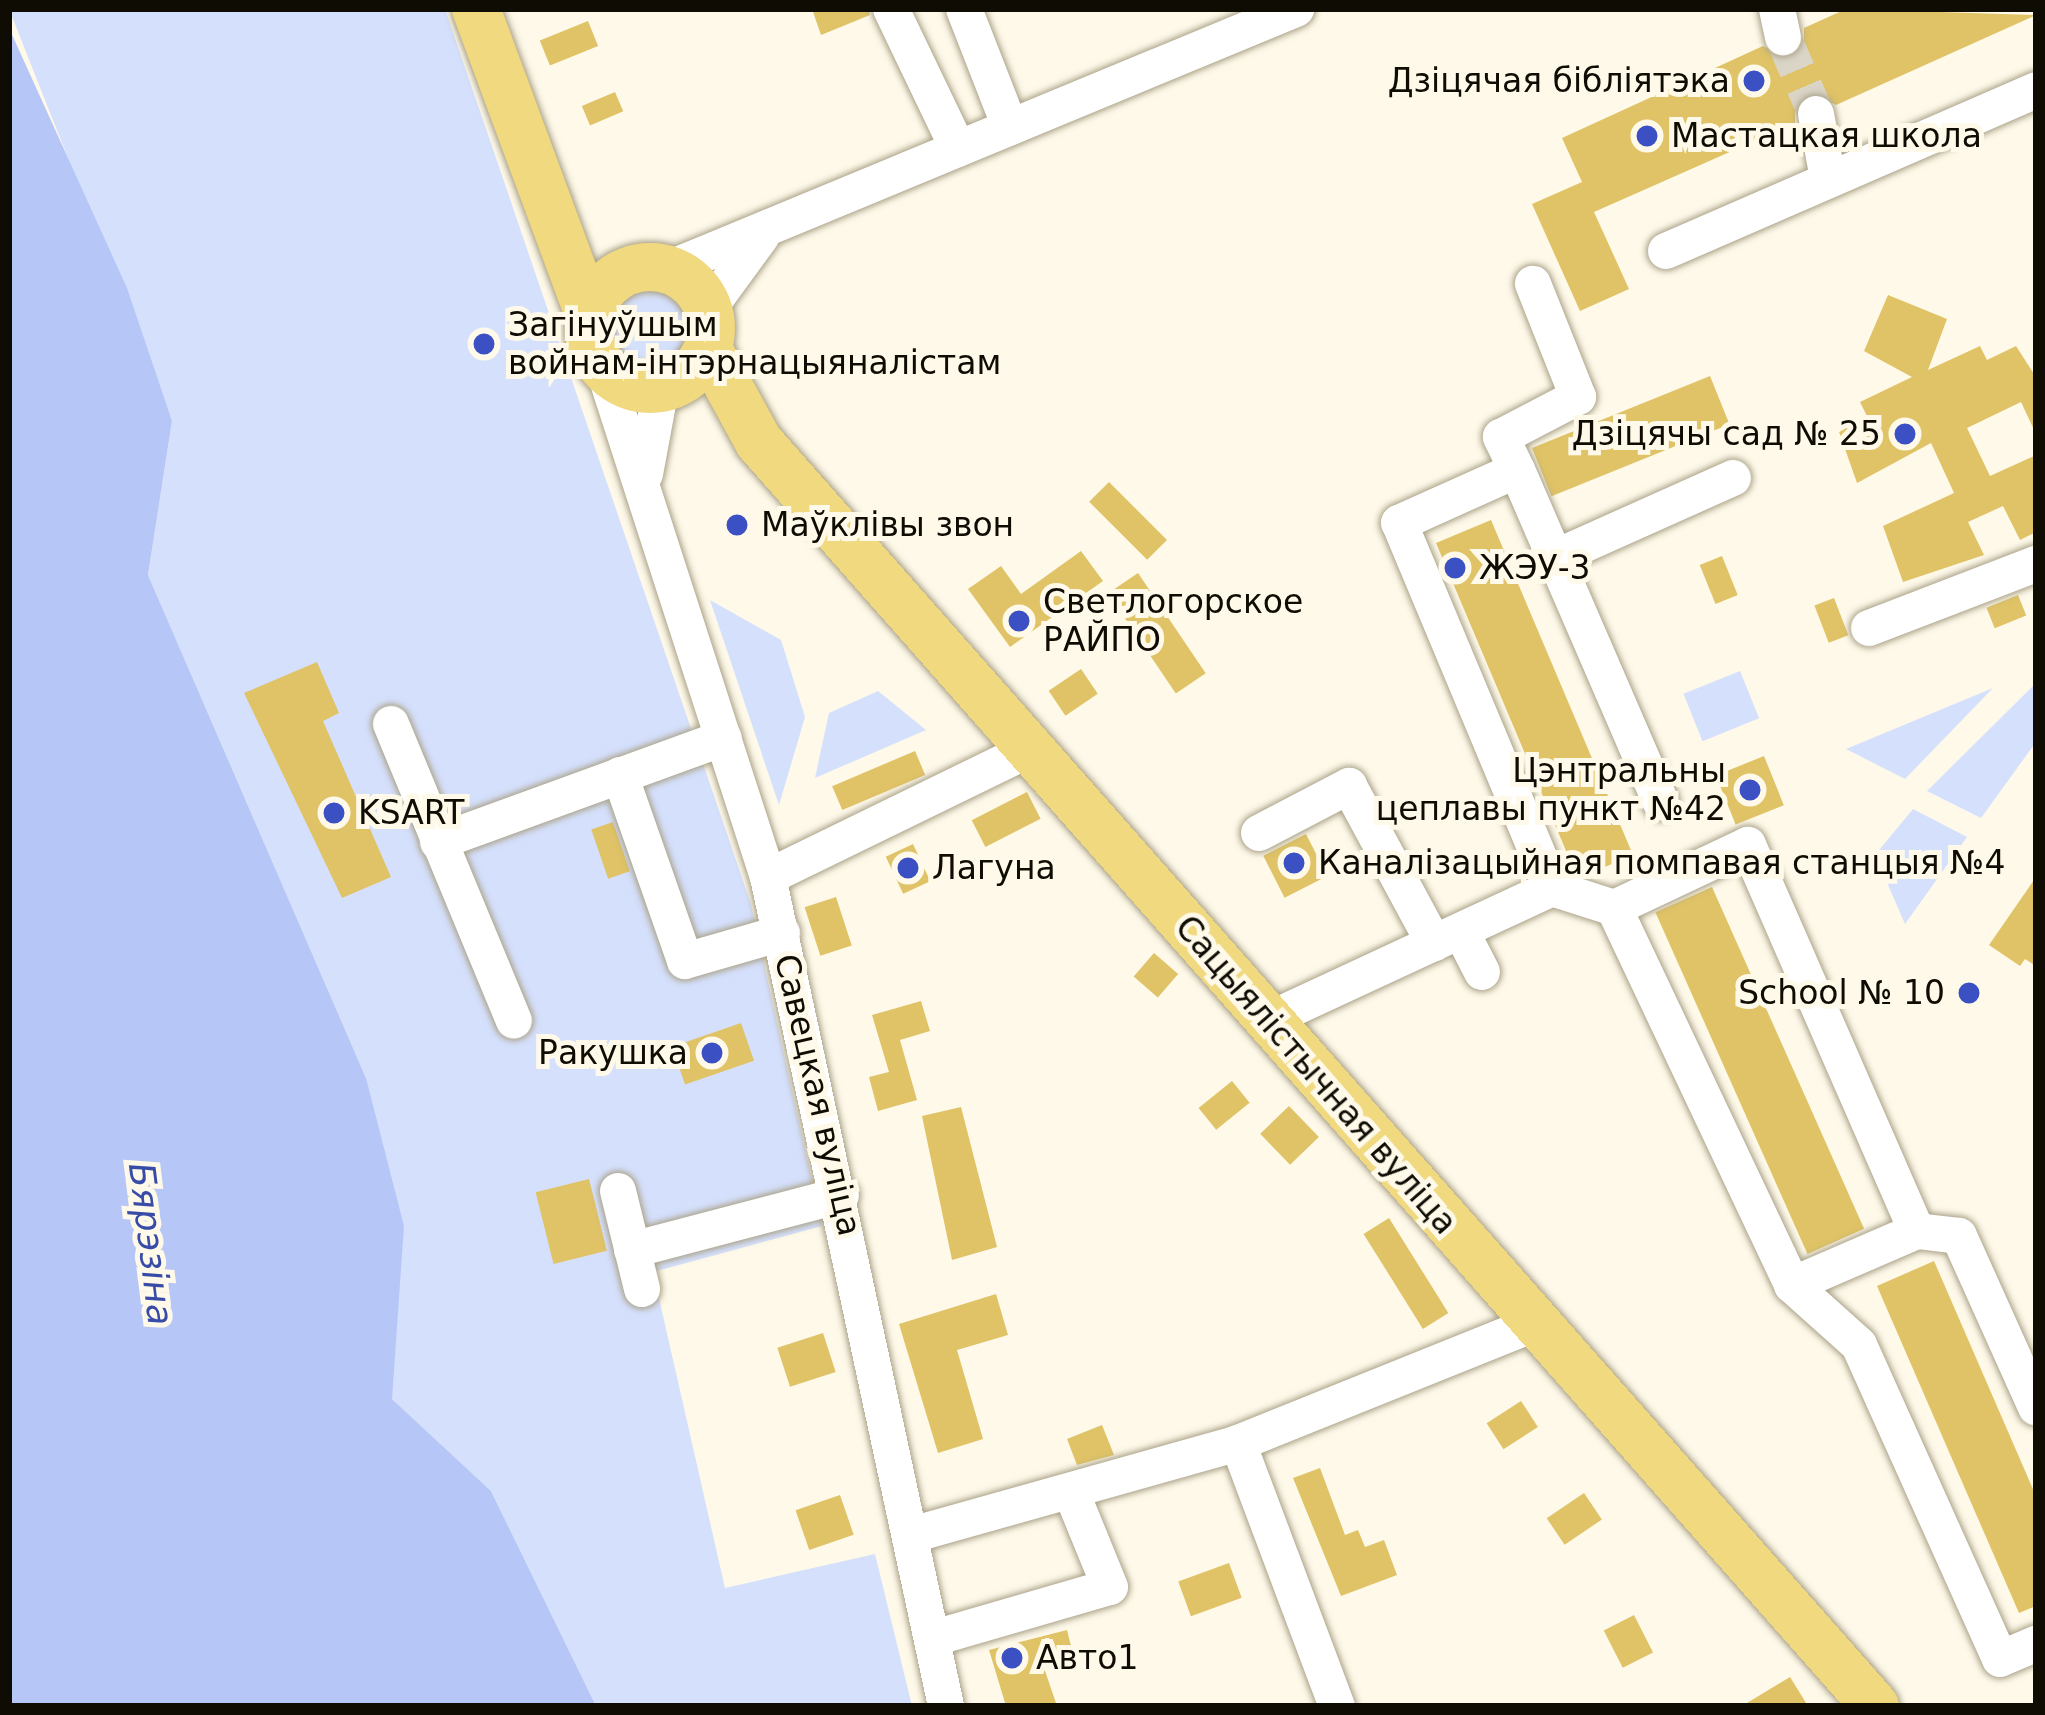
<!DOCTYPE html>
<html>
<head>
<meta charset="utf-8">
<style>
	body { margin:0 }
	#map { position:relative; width:2045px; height:1715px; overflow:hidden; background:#fef9e9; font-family:"DejaVu Sans",sans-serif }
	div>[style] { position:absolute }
	.green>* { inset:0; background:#d5e0fd; transform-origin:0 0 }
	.round { border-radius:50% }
	.water>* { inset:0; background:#b6c7f7 }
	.building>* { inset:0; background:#e0c366; transform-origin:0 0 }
	.minor-tunnel>* { height:36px; margin-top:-18px; transform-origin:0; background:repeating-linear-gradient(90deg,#dad5c7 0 36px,transparent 0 54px) }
	.roads { filter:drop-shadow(0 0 3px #aba38a) drop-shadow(0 0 3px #aba38a) }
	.minor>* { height:36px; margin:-18px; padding:0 18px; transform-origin:18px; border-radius:18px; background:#fff }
	.major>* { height:48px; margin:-24px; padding:0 24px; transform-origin:24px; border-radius:24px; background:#f1d980 }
	.major>.ring { margin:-24px; padding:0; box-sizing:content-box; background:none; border:48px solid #f1d980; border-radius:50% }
	.dots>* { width:33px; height:33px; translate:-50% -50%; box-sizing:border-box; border:6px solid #fef9e9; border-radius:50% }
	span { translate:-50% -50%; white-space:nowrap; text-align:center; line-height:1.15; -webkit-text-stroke:10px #fef9e9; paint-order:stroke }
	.poi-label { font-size:33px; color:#0f0c04 }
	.right { translate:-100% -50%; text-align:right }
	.left { translate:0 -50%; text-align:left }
	.street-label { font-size:33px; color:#0f0c04 }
	.water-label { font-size:36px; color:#384ca7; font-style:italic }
	.frame { position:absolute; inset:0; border:12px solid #0f0c04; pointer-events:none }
</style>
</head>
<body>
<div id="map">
	<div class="green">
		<div style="clip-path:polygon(9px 9px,445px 9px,751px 904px,822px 1226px,653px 1272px,725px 1588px,875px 1554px,912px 1706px,596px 1706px,491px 1491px,392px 1399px,366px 1078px,148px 575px,172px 421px)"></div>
		<div class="round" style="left:601px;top:279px;width:98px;height:98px"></div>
		<div style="clip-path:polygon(710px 600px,781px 640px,805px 717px,779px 805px)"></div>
		<div style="left:1740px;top:671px;width:51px;height:61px;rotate:68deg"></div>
		<div style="clip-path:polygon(2036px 683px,2036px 742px,1981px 818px,1927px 791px)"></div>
		<div style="clip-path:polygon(1993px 688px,1905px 779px,1846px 749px)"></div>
		<div style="clip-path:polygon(878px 691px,926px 730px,815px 778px,829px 713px)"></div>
		<div style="clip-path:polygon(1913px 809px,1967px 837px,1905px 924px,1875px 855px)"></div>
	</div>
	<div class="water">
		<div style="clip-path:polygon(9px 28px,127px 288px,172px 421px,148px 575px,366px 1078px,404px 1226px,392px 1399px,491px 1491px,596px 1706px,9px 1706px)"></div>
	</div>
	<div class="building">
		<div style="clip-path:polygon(812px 9px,869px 9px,870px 15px,821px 35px)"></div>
		<div style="clip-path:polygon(1846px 9px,2036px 15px,1836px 105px,1811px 92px,1795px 105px,1795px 123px,1594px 212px,1629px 289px,1580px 311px,1532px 204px,1582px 182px,1562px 138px,1763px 46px,1789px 59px,1804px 45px,1804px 28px)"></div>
		<div style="left:588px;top:21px;width:27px;height:52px;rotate:68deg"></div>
		<div style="left:615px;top:92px;width:21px;height:36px;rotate:67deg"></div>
		<div style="clip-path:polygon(1888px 295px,1947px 319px,1928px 370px,1980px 346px,1987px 360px,2016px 346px,2036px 377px,2036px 434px,2021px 402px,1967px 428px,1990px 476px,2036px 455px,2036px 532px,2020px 540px,2003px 506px,1968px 522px,1984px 555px,1903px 582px,1883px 526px,1954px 493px,1931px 443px,1857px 483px,1838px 429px,1867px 416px,1860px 402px,1912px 377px,1864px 351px)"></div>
		<div style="left:1710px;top:376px;width:52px;height:192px;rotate:68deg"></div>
		<div style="left:1109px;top:482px;width:82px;height:28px;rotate:45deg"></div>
		<div style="clip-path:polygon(1491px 520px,1633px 855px,1586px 875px,1575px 872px,1436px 543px)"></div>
		<div style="clip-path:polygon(1081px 551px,1103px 581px,1010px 647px,968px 589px,1001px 566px,1021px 594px)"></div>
		<div style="left:1722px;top:556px;width:42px;height:24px;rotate:68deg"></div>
		<div style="left:1138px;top:573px;width:121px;height:36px;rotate:56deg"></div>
		<div style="left:2018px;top:595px;width:22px;height:34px;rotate:68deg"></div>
		<div style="left:1834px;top:598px;width:40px;height:21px;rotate:69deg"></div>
		<div style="clip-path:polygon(317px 662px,339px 713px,323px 721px,391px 877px,342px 898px,244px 693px)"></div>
		<div style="left:1081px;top:669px;width:30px;height:39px;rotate:56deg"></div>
		<div style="left:915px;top:751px;width:26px;height:90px;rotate:67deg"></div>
		<div style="left:1764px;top:756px;width:53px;height:52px;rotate:68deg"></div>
		<div style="left:1027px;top:792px;width:30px;height:62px;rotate:63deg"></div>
		<div style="left:613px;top:822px;width:52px;height:23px;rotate:71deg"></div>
		<div style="left:1306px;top:834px;width:47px;height:48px;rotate:63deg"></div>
		<div style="left:913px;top:844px;width:41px;height:30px;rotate:65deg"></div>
		<div style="clip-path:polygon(2036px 877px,2036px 966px,2025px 959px,2020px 966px,1989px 945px)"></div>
		<div style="left:1712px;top:887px;width:374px;height:62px;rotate:66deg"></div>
		<div style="left:836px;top:897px;width:51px;height:33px;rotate:72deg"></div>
		<div style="left:1154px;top:953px;width:32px;height:31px;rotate:41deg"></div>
		<div style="clip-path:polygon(921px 1001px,930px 1031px,900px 1040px,917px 1100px,878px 1111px,869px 1077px,889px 1072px,872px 1015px)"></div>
		<div style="left:741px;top:1023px;width:40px;height:73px;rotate:71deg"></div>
		<div style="left:1232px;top:1081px;width:28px;height:43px;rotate:51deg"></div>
		<div style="left:1289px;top:1106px;width:43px;height:40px;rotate:46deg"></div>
		<div style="clip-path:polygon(961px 1107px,997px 1247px,952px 1260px,922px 1116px)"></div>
		<div style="left:589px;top:1179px;width:74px;height:55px;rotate:76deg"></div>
		<div style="left:1389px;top:1218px;width:112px;height:30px;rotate:58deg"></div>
		<div style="clip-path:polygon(1934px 1261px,2036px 1496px,2036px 1606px,2019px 1613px,1877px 1286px)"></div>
		<div style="clip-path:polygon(996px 1294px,1008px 1335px,957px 1350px,983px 1439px,938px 1453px,899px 1324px)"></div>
		<div style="left:823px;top:1333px;width:41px;height:48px;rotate:72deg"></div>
		<div style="left:1521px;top:1401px;width:31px;height:41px;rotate:57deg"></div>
		<div style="clip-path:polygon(1102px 1425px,1114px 1455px,1077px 1465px,1067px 1439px)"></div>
		<div style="clip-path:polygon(1320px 1468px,1345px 1535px,1358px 1530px,1365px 1547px,1384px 1540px,1397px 1575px,1341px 1596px,1293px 1478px)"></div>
		<div style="left:1584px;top:1493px;width:32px;height:45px;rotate:56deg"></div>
		<div style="left:840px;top:1495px;width:42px;height:47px;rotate:71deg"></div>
		<div style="left:1229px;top:1563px;width:37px;height:54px;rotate:70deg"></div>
		<div style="left:1634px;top:1615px;width:42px;height:34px;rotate:63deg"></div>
		<div style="clip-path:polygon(1067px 1630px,1072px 1650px,1041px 1659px,1057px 1706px,1006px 1706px,989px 1650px)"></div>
		<div style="clip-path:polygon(1790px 1677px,1808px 1706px,1742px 1706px)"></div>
	</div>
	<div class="minor-tunnel">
		<div style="left:1783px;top:37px;width:84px;rotate:66.8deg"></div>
	</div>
	<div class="roads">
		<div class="minor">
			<div style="left:891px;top:9px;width:155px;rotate:64.4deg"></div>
			<div style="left:964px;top:9px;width:127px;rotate:68.7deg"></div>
			<div style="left:1777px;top:9px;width:29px;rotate:78deg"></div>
			<div style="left:1816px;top:114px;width:66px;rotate:79.5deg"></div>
			<div style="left:1666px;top:251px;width:404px;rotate:-23.5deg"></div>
			<div style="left:668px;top:269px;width:680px;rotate:-22.49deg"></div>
			<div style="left:709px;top:308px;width:88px;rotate:-53.8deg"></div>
			<div style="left:604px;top:370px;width:533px;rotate:72.08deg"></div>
			<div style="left:768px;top:877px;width:848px;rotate:77.88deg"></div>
			<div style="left:1517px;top:470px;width:37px;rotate:-116deg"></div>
			<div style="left:1501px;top:437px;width:87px;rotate:-27.5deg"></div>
			<div style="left:1578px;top:397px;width:122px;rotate:-111.7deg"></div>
			<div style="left:645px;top:474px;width:87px;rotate:-79.5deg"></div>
			<div style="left:1554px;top:558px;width:196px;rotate:-24.1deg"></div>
			<div style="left:1869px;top:628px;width:179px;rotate:-21deg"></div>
			<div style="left:391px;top:724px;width:321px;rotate:67.5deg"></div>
			<div style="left:620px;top:775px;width:197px;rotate:70.7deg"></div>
			<div style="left:685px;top:961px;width:101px;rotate:-16.1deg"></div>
			<div style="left:1259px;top:833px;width:102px;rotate:-27.6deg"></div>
			<div style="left:1349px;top:786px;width:179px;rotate:61.6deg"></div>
			<div style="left:438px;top:842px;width:304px;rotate:-20deg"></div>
			<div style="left:768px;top:877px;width:292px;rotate:-26deg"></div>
			<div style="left:1552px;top:888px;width:396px;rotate:-112.7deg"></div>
			<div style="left:1399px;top:523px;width:129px;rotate:-24.2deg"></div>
			<div style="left:1517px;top:470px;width:362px;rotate:66.6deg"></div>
			<div style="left:1614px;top:908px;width:148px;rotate:-25.2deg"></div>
			<div style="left:1748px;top:845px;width:421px;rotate:66.4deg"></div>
			<div style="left:1461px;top:931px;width:46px;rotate:62.9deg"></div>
			<div style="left:1270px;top:1019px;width:311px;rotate:-24.9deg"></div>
			<div style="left:1552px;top:888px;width:65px;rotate:17.9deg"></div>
			<div style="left:1614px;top:908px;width:417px;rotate:64.7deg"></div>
			<div style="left:1792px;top:1285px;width:136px;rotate:-23.4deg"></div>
			<div style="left:1917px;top:1231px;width:42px;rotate:6.8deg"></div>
			<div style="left:1959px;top:1236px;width:188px;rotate:65.8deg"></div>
			<div style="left:618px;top:1191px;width:101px;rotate:76.2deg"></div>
			<div style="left:632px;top:1250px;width:216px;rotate:-14.7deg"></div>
			<div style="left:1792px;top:1285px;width:90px;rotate:41.8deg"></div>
			<div style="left:1859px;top:1345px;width:344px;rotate:65.8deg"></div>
			<div style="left:2000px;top:1659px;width:39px;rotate:-23deg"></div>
			<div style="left:1238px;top:1443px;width:281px;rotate:69.4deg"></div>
			<div style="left:915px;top:1534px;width:336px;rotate:-15.7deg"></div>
			<div style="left:1238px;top:1443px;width:317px;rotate:-21.9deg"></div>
			<div style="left:934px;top:1638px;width:183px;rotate:-16.2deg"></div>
			<div style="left:1110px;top:1587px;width:100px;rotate:-112.2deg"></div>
		</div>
		<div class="major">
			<div style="left:476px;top:9px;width:325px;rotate:69.7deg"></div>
			<div class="ring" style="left:589px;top:267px;width:74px;height:74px"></div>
			<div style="left:708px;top:349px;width:106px;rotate:61.3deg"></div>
			<div style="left:759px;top:442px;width:1686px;rotate:48.56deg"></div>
		</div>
	</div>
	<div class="dots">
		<div style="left:1754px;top:81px;background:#3b51c3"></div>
		<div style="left:1647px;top:136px;background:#3b51c3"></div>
		<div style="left:484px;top:344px;background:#3b51c3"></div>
		<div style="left:1905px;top:434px;background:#3b51c3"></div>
		<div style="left:737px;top:525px;background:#3b51c3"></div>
		<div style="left:1455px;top:568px;background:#3b51c3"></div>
		<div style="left:1019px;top:621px;background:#3b51c3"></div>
		<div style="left:1750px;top:790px;background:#3b51c3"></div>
		<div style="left:334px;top:813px;background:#3b51c3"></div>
		<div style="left:1294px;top:863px;background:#3b51c3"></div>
		<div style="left:908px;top:868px;background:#3b51c3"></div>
		<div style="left:1969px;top:993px;background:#3b51c3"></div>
		<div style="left:712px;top:1053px;background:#3b51c3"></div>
		<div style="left:1012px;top:1658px;background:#3b51c3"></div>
	</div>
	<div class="poi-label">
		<span class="right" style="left:1730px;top:81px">Дзіцячая бібліятэка</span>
		<span class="left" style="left:1671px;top:136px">Мастацкая школа</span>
		<span class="left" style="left:508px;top:344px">Загінуўшым<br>войнам-інтэрнацыяналістам</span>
		<span class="right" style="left:1881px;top:434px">Дзіцячы сад № 25</span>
		<span class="left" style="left:761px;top:525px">Маўклівы звон</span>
		<span class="left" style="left:1479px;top:568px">ЖЭУ-3</span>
		<span class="left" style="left:1043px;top:621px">Светлогорское<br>РАЙПО</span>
		<span class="right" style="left:1726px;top:790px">Цэнтральны<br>цеплавы пункт №42</span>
		<span class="left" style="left:358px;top:813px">KSART</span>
		<span class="left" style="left:1318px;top:863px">Каналізацыйная помпавая станцыя №4</span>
		<span class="left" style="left:932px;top:868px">Лагуна</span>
		<span class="right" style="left:1945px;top:993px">School № 10</span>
		<span class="right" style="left:688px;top:1053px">Ракушка</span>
		<span class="left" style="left:1036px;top:1658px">Авто1</span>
	</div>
	<div class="street-label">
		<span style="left:1316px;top:1075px;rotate:49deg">Сацыялістычная вуліца</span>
		<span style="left:818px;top:1095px;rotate:77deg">Савецкая вуліца</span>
	</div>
	<div class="water-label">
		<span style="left:151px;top:1244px;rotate:83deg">Бярэзіна</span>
	</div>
	<div class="frame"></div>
</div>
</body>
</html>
